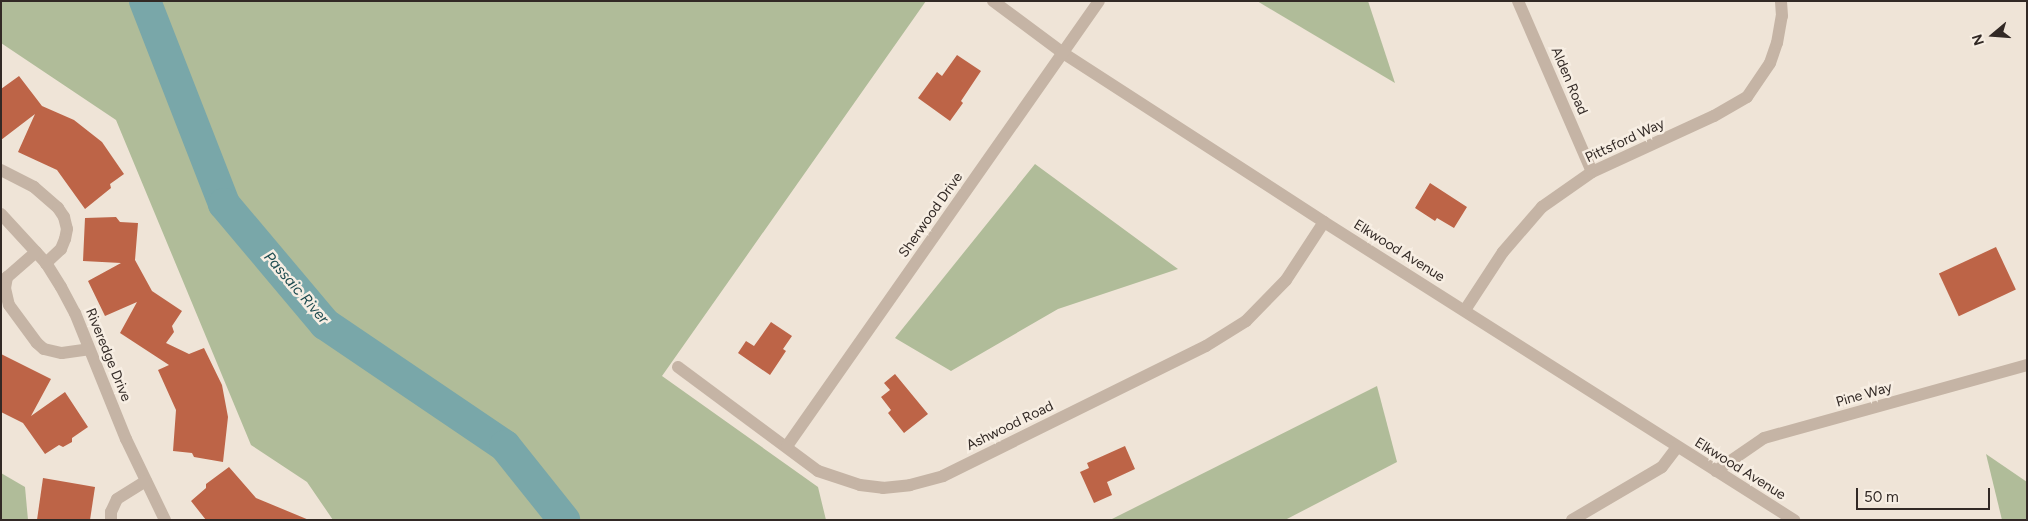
<!DOCTYPE html>
<html>
<head>
<meta charset="utf-8">
<style>
	body { margin:0 }
	#map { position:relative; width:2028px; height:521px; overflow:hidden; background:#efe4d7; font-family:Figtree,sans-serif }
	div>[style] { position:absolute }
	.green>* { inset:0; background:#b0bc99 }
	.river>* { height:32px; margin:-16px; padding:0 16px; transform-origin:16px; border-radius:16px; background:#79a7a9 }
	.building>* { inset:0; background:#bd6447; transform-origin:0 0 }
	.minor>* { height:12px; margin:-6px; padding:0 6px; transform-origin:6px; border-radius:6px; background:#c5b4a5 }
	span { translate:-50% -50%; white-space:nowrap; text-align:center; line-height:1.15; -webkit-text-stroke:5px #f7eee3; paint-order:stroke }
	.street-label { font-size:14px; color:#322925 }
	.water-label { font-size:15px; color:#1e4c50; font-style:italic }
	.frame { position:absolute; inset:0; border:2px solid #322925; pointer-events:none }
	.north { position:absolute; left:1968px; top:10px; width:50px; height:50px; -webkit-text-stroke:4px #f7eee3; paint-order:stroke; rotate:252deg; font-size:14px; font-weight:700; line-height:20px; text-align:center; color:#322925 }
	.north::after { content:''; display:block; margin:auto; width:18px; height:22px; background:#322925; clip-path:polygon(50% 0,100% 100%,50% 72%,0 100%) }
	.scale { position:absolute; left:1856px; top:488px; width:134px; height:22px; box-sizing:border-box; border:2px solid #322925; border-top:0; padding-left:6px; font-size:15px; line-height:18px; white-space:nowrap; color:#322925; -webkit-text-stroke:4px #f7eee3; paint-order:stroke }
</style>
</head>
<body>
<div id="map">
	<div class="green">
		<div style="clip-path:polygon(1px 1px,926px 1px,662px 376px,818px 487px,826px 520px,333px 520px,307px 482px,251px 445px,116px 120px,1px 43px)"></div>
		<div style="clip-path:polygon(1257px 1px,1368px 1px,1395px 83px)"></div>
		<div style="clip-path:polygon(1035px 164px,1178px 269px,1058px 309px,951px 371px,895px 338px)"></div>
		<div style="clip-path:polygon(1377px 386px,1397px 462px,1285px 520px,1110px 520px)"></div>
		<div style="clip-path:polygon(1986px 454px,2027px 482px,2027px 520px,2002px 520px)"></div>
		<div style="clip-path:polygon(1px 473px,25px 487px,28px 520px,1px 520px)"></div>
	</div>
	<div class="river">
		<div style="left:145px;top:1px;width:218px;rotate:68.7deg"></div>
		<div style="left:224px;top:204px;width:157px;rotate:49.9deg"></div>
		<div style="left:325px;top:324px;width:217px;rotate:34.1deg"></div>
		<div style="left:505px;top:446px;width:95px;rotate:51.4deg"></div>
	</div>
	<div class="building">
		<div style="clip-path:polygon(957px 55px,981px 71px,961px 101px,963px 103px,950px 121px,918px 98px,937px 72px,942px 76px)"></div>
		<div style="clip-path:polygon(19px 76px,42px 106px,74px 120px,102px 142px,124px 174px,110px 184px,111px 188px,85px 209px,57px 170px,18px 152px,35px 114px,1px 140px,1px 89px)"></div>
		<div style="clip-path:polygon(1430px 183px,1467px 207px,1454px 228px,1437px 218px,1435px 221px,1415px 208px)"></div>
		<div style="clip-path:polygon(116px 217px,120px 222px,138px 223px,135px 260px,152px 291px,182px 311px,172px 326px,174px 332px,166px 343px,189px 354px,204px 348px,222px 385px,228px 417px,223px 462px,194px 457px,192px 453px,173px 451px,176px 410px,158px 370px,169px 365px,120px 333px,137px 302px,105px 316px,88px 281px,121px 263px,83px 261px,85px 218px)"></div>
		<div style="left:1996px;top:247px;width:47px;height:63px;rotate:65deg"></div>
		<div style="clip-path:polygon(771px 322px,792px 336px,783px 349px,786px 351px,770px 375px,738px 353px,746px 341px,754px 346px)"></div>
		<div style="clip-path:polygon(1px 354px,51px 379px,31px 416px,65px 392px,88px 427px,72px 438px,72px 442px,63px 447px,59px 445px,45px 454px,23px 423px,1px 412px)"></div>
		<div style="clip-path:polygon(895px 374px,928px 414px,904px 433px,888px 413px,891px 410px,881px 397px,890px 390px,884px 383px)"></div>
		<div style="clip-path:polygon(1125px 446px,1135px 469px,1107px 482px,1112px 495px,1094px 503px,1080px 472px,1089px 468px,1087px 463px)"></div>
		<div style="clip-path:polygon(229px 467px,256px 498px,309px 520px,206px 520px,191px 501px,206px 488px,206px 484px)"></div>
		<div style="clip-path:polygon(43px 478px,95px 487px,90px 520px,37px 520px)"></div>
	</div>
	<div class="minor">
		<div style="left:993px;top:1px;width:87px;rotate:36.6deg"></div>
		<div style="left:1063px;top:53px;width:311px;rotate:32.9deg"></div>
		<div style="left:1324px;top:222px;width:557px;rotate:32.38deg"></div>
		<div style="left:1518px;top:1px;width:186px;rotate:66.6deg"></div>
		<div style="left:1px;top:170px;width:37px;rotate:27deg"></div>
		<div style="left:34px;top:187px;width:32px;rotate:41deg"></div>
		<div style="left:58px;top:208px;width:11px;rotate:56deg"></div>
		<div style="left:64px;top:217px;width:12px;rotate:76deg"></div>
		<div style="left:67px;top:229px;width:10px;rotate:101deg"></div>
		<div style="left:65px;top:239px;width:11px;rotate:112deg"></div>
		<div style="left:61px;top:249px;width:21px;rotate:137deg"></div>
		<div style="left:1px;top:214px;width:67px;rotate:47.4deg"></div>
		<div style="left:46px;top:263px;width:28px;rotate:58deg"></div>
		<div style="left:61px;top:287px;width:30px;rotate:62deg"></div>
		<div style="left:75px;top:313px;width:136px;rotate:68deg"></div>
		<div style="left:126px;top:439px;width:90px;rotate:64.3deg"></div>
		<div style="left:36px;top:252px;width:38px;rotate:139deg"></div>
		<div style="left:7px;top:277px;width:11px;rotate:100deg"></div>
		<div style="left:5px;top:288px;width:17px;rotate:77deg"></div>
		<div style="left:9px;top:305px;width:47px;rotate:53.6deg"></div>
		<div style="left:37px;top:343px;width:9px;rotate:41deg"></div>
		<div style="left:44px;top:349px;width:18px;rotate:13deg"></div>
		<div style="left:62px;top:353px;width:27px;rotate:-8deg"></div>
		<div style="left:1465px;top:310px;width:69px;rotate:-56.8deg"></div>
		<div style="left:1503px;top:252px;width:60px;rotate:-49.1deg"></div>
		<div style="left:1542px;top:207px;width:61px;rotate:-35deg"></div>
		<div style="left:1592px;top:172px;width:134px;rotate:-24.7deg"></div>
		<div style="left:1714px;top:116px;width:38px;rotate:-30deg"></div>
		<div style="left:1747px;top:97px;width:41px;rotate:-55.9deg"></div>
		<div style="left:1770px;top:63px;width:21px;rotate:-71deg"></div>
		<div style="left:1777px;top:43px;width:27px;rotate:-80deg"></div>
		<div style="left:1782px;top:16px;width:15px;rotate:-94deg"></div>
		<div style="left:678px;top:367px;width:174px;rotate:36.6deg"></div>
		<div style="left:818px;top:471px;width:44px;rotate:18.4deg"></div>
		<div style="left:860px;top:485px;width:23px;rotate:7deg"></div>
		<div style="left:883px;top:488px;width:27px;rotate:-6deg"></div>
		<div style="left:910px;top:485px;width:34px;rotate:-15deg"></div>
		<div style="left:943px;top:476px;width:293px;rotate:-26.3deg"></div>
		<div style="left:1206px;top:346px;width:47px;rotate:-32deg"></div>
		<div style="left:1246px;top:321px;width:57px;rotate:-45.7deg"></div>
		<div style="left:1286px;top:280px;width:69px;rotate:-56.8deg"></div>
		<div style="left:787px;top:446px;width:543px;rotate:-54.96deg"></div>
		<div style="left:1716px;top:471px;width:58px;rotate:-34.5deg"></div>
		<div style="left:1764px;top:438px;width:273px;rotate:-15.5deg"></div>
		<div style="left:111px;top:520px;width:8px;rotate:-90deg"></div>
		<div style="left:111px;top:512px;width:14px;rotate:-65deg"></div>
		<div style="left:117px;top:499px;width:34px;rotate:-32deg"></div>
		<div style="left:1572px;top:520px;width:104px;rotate:-30.5deg"></div>
		<div style="left:1662px;top:467px;width:25px;rotate:-53deg"></div>
	</div>
	<div class="street-label">
		<span style="left:1569px;top:81px;rotate:67deg">Alden Road</span>
		<span style="left:1625px;top:141px;rotate:-25deg">Pittsford Way</span>
		<span style="left:931px;top:215px;rotate:-55deg">Sherwood Drive</span>
		<span style="left:1399px;top:251px;rotate:32deg">Elkwood Avenue</span>
		<span style="left:108px;top:355px;rotate:68deg">Riveredge Drive</span>
		<span style="left:1864px;top:395px;rotate:-16deg">Pine Way</span>
		<span style="left:1010px;top:426px;rotate:-26deg">Ashwood Road</span>
		<span style="left:1740px;top:469px;rotate:32deg">Elkwood Avenue</span>
	</div>
	<div class="water-label">
		<span style="left:296px;top:288px;rotate:49deg">Passaic River</span>
	</div>
	<div class="frame"></div>
	<div class="north">N</div>
	<div class="scale">50 m</div>
</div>
</body>
</html>
